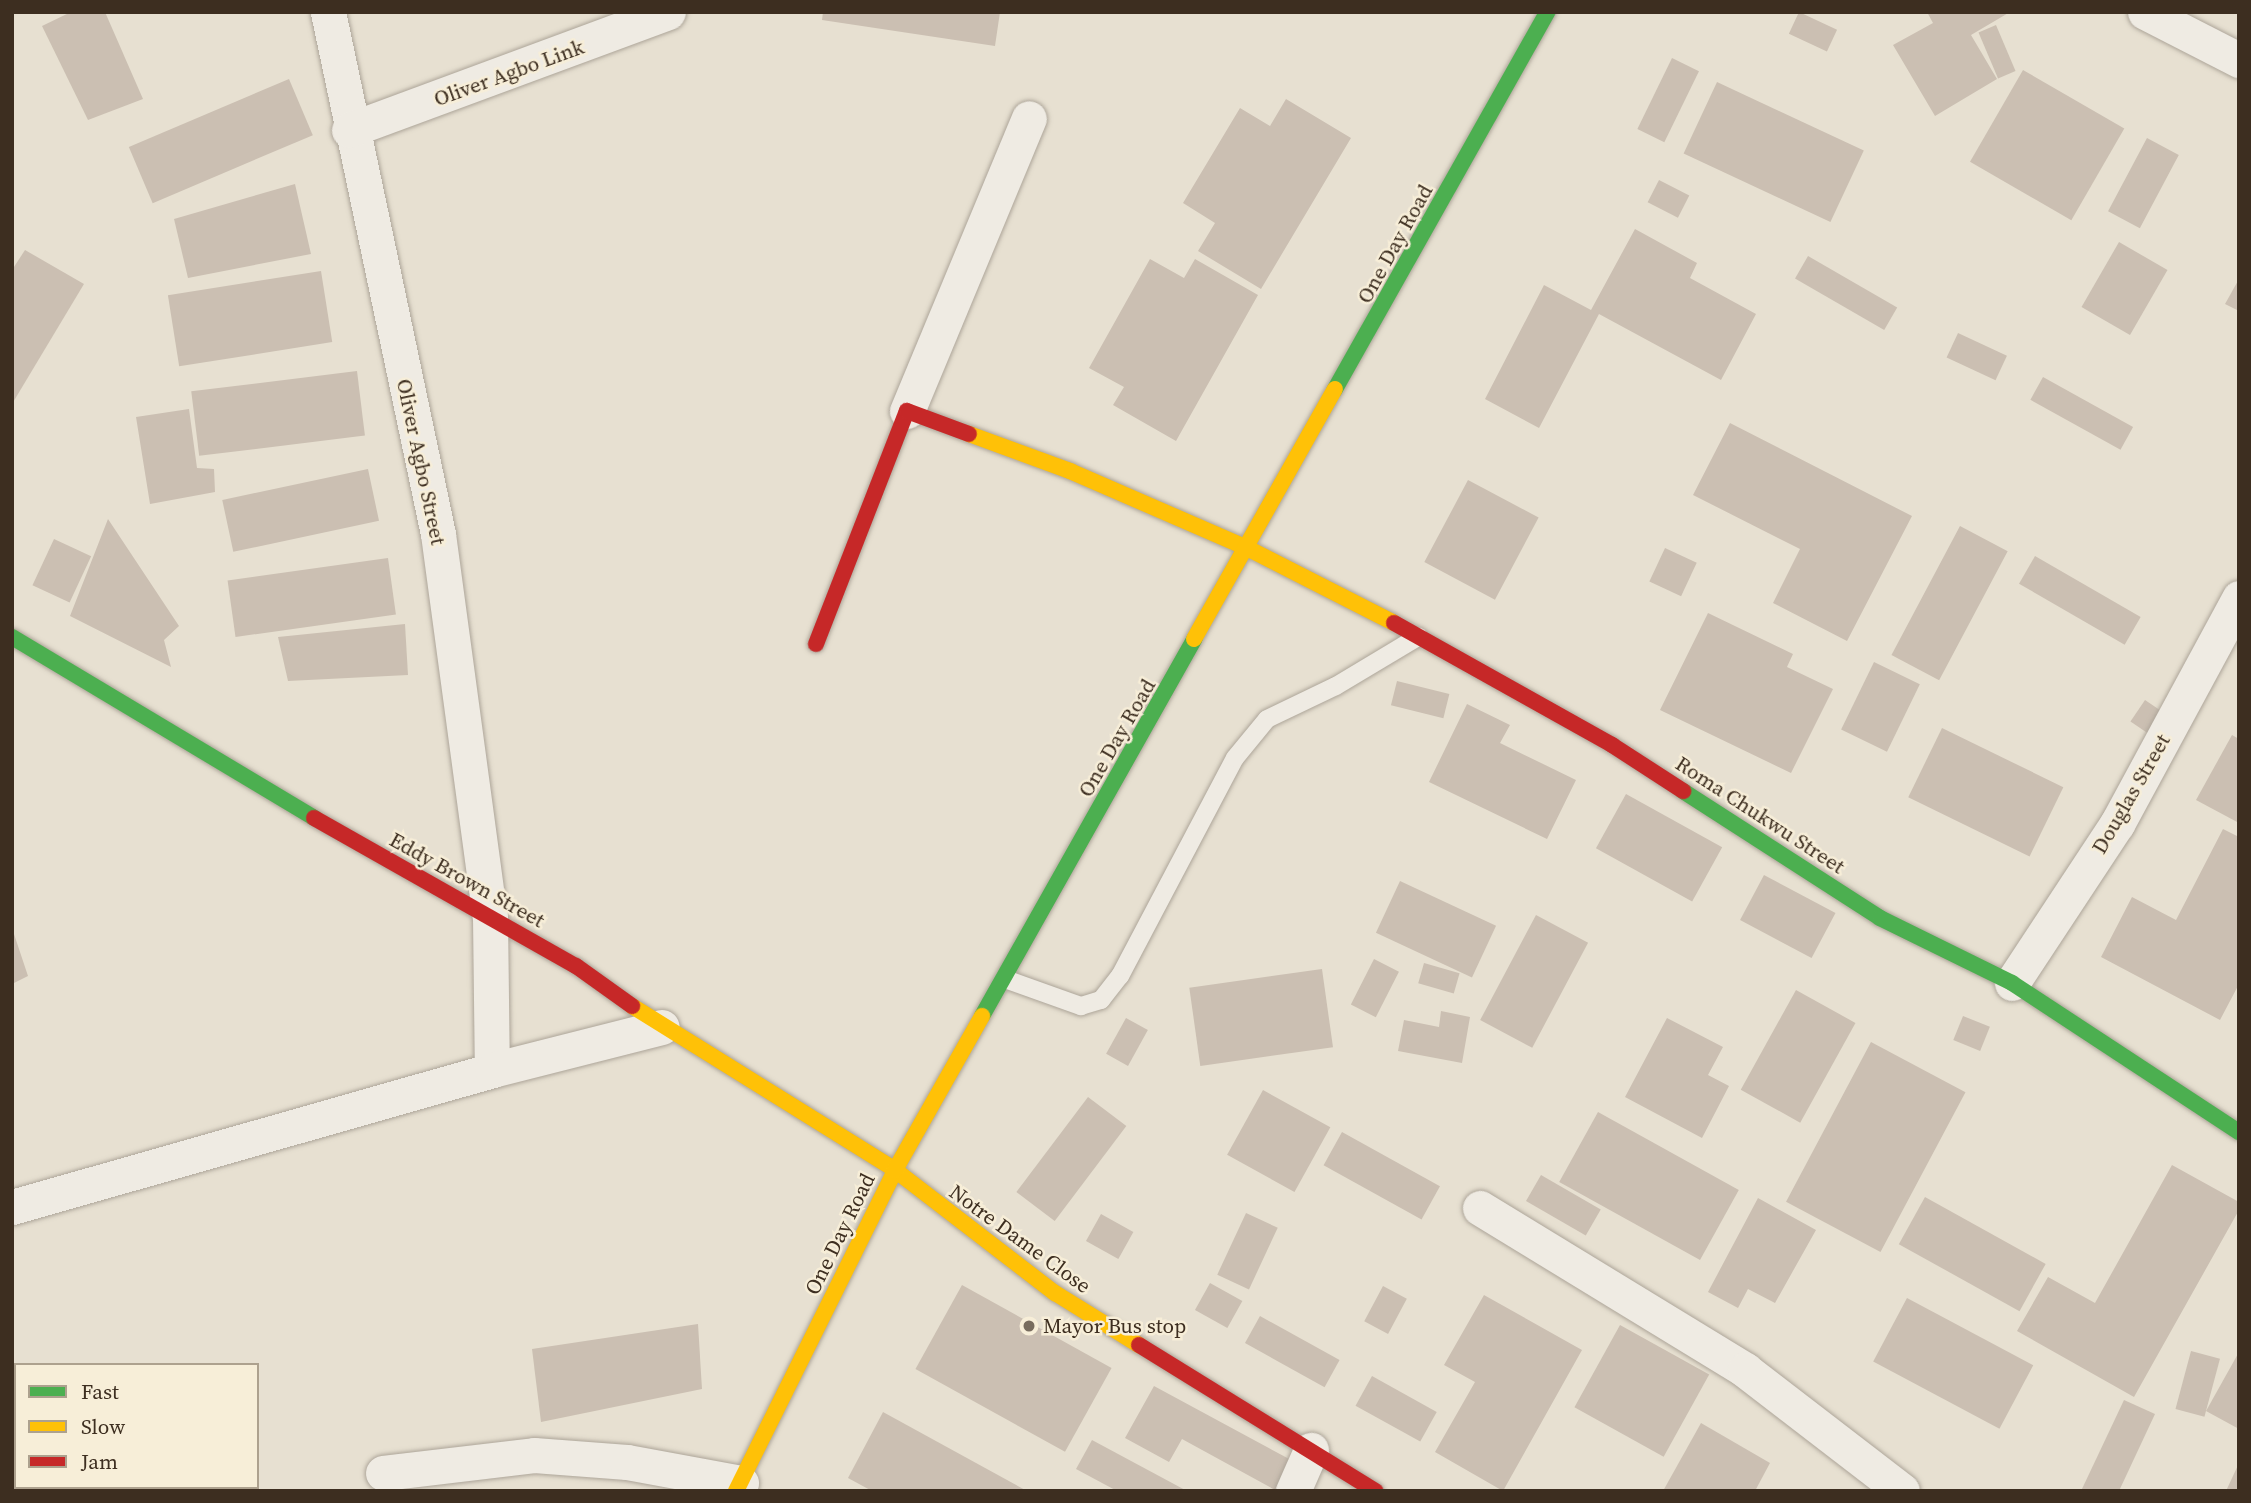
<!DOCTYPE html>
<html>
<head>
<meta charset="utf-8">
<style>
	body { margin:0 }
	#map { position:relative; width:2251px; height:1503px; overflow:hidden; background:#e7e0d1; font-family:"Source Serif 4",serif }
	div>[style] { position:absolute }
	.building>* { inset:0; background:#cbbfb2; transform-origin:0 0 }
	.roads { filter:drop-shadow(0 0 2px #ada599) drop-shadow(0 0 2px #ada599) }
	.lane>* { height:18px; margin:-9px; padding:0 9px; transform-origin:9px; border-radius:9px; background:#efebe3 }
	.street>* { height:35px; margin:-17.5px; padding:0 17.5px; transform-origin:17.5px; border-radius:17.5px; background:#efebe3 }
	.fast>* { height:16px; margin:-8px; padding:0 8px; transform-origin:8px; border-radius:8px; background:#4caf50 }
	.slow>* { height:16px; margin:-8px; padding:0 8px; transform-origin:8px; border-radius:8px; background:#ffc107 }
	.jam>* { height:16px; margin:-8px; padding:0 8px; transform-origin:8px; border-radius:8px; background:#c62828 }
	.dots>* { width:19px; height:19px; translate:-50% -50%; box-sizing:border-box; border:4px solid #f7eed8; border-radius:50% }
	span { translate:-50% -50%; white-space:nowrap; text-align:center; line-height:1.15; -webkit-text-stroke:5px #f7eed8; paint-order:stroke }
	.street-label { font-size:21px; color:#3d2e20 }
	.poi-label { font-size:21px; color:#3d2e20 }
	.left { translate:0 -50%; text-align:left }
	.frame { position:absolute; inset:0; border:14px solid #3d2e20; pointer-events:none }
	.legend { position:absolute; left:14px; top:1363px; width:245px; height:126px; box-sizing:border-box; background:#f7eed8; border:2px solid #ada18e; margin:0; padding:9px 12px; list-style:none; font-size:21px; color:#3d2e20 }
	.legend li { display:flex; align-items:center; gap:14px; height:35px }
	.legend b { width:35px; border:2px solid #ada18e }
</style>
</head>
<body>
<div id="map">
	<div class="building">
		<div style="clip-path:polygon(71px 12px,105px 12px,143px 99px,88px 120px,42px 26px)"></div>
		<div style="clip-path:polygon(823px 12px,1000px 12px,995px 46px,822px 20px)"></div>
		<div style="left:1799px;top:12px;width:42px;height:24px;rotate:25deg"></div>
		<div style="clip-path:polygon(1927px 12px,2010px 12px,1971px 35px,1997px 79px,1935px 116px,1893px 45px,1933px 23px)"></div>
		<div style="left:1996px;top:25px;width:50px;height:19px;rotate:67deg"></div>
		<div style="left:1672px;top:58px;width:30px;height:79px;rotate:26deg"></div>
		<div style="left:2023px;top:70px;width:117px;height:106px;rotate:30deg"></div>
		<div style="left:289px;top:79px;width:61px;height:174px;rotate:67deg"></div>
		<div style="left:1717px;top:82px;width:162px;height:79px;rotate:25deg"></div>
		<div style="clip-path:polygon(1286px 99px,1351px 138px,1261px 289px,1198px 251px,1215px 223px,1183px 203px,1240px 108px,1270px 126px)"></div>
		<div style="left:2147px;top:138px;width:36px;height:83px;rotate:28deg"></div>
		<div style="left:1659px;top:180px;width:34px;height:25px;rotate:27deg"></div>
		<div style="clip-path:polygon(295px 184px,311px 254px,188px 278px,174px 219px)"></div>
		<div style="clip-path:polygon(1635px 229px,1697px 263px,1690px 278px,1756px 314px,1721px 380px,1599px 314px,1539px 428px,1485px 399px,1544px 285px,1591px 310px)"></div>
		<div style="left:2119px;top:242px;width:56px;height:75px;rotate:30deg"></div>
		<div style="clip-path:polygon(25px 250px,84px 284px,12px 404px,12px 270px)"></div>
		<div style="left:1808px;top:256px;width:103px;height:26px;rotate:30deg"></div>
		<div style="clip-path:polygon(1150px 259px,1184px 278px,1195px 259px,1258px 295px,1176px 441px,1113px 405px,1124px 387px,1089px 368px)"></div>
		<div style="left:321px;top:271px;width:72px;height:155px;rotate:81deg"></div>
		<div style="clip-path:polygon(2239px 279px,2239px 311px,2225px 304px)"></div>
		<div style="left:1958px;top:333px;width:54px;height:27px;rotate:25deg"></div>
		<div style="left:357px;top:371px;width:65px;height:167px;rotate:83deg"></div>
		<div style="left:2043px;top:377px;width:103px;height:26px;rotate:29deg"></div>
		<div style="clip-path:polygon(189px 409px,197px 468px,214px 469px,215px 492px,150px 504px,136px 417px)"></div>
		<div style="clip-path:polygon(1730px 423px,1912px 516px,1847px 641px,1773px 603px,1800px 549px,1693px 495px)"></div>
		<div style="left:368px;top:469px;width:53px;height:149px;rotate:78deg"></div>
		<div style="left:1468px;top:480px;width:80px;height:93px;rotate:28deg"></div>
		<div style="clip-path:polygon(108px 519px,179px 626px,164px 640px,171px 667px,70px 616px)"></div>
		<div style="left:1960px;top:526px;width:54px;height:146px;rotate:28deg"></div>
		<div style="left:54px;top:539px;width:41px;height:51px;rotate:25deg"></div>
		<div style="left:1665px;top:548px;width:35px;height:37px;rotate:25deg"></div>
		<div style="left:2035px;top:556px;width:122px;height:32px;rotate:30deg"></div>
		<div style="left:388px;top:558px;width:57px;height:162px;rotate:82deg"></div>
		<div style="clip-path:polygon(1708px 613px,1793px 654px,1787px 667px,1833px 689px,1791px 773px,1660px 710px)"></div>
		<div style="clip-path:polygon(405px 624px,408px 675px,288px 681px,278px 637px)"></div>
		<div style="left:1874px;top:662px;width:51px;height:75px;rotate:26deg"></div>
		<div style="left:1397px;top:681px;width:54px;height:25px;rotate:14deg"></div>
		<div style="left:2145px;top:700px;width:29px;height:26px;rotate:34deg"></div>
		<div style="clip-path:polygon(1467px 704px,1510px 725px,1500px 743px,1576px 780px,1547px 839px,1429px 782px)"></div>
		<div style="left:1942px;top:728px;width:135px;height:77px;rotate:26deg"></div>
		<div style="clip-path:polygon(2232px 735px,2239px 739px,2239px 823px,2196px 800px)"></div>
		<div style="left:1626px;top:794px;width:110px;height:62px;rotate:29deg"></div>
		<div style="clip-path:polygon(2223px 829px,2239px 837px,2239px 984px,2220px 1020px,2101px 957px,2132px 897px,2176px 920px)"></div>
		<div style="left:1764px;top:875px;width:81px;height:51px;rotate:28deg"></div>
		<div style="left:1400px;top:881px;width:106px;height:57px;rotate:25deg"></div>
		<div style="left:1536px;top:915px;width:59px;height:119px;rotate:28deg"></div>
		<div style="clip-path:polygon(12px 928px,28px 976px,12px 984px)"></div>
		<div style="left:1374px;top:959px;width:28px;height:51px;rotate:27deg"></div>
		<div style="left:1424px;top:963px;width:37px;height:21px;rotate:16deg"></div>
		<div style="left:1322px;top:969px;width:79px;height:134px;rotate:82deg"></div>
		<div style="left:1796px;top:990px;width:68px;height:114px;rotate:29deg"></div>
		<div style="clip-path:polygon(1441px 1011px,1470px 1017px,1462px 1063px,1398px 1051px,1404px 1020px,1439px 1027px)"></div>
		<div style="left:1963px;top:1016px;width:29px;height:26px;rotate:22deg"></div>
		<div style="left:1126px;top:1018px;width:25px;height:41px;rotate:29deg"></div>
		<div style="clip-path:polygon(1667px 1018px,1723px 1047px,1708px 1075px,1729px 1086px,1702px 1138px,1625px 1097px)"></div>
		<div style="left:1871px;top:1042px;width:107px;height:181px;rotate:28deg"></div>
		<div style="left:1263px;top:1090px;width:77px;height:74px;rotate:29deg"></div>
		<div style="left:1088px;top:1097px;width:48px;height:119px;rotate:37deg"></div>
		<div style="left:1598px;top:1112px;width:161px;height:80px;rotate:29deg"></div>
		<div style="left:1342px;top:1132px;width:112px;height:38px;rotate:29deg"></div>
		<div style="clip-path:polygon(2172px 1165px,2239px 1202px,2239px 1210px,2134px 1397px,2017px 1331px,2048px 1277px,2095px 1303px)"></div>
		<div style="left:1541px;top:1175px;width:69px;height:30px;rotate:30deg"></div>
		<div style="left:1925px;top:1197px;width:138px;height:54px;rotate:29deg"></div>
		<div style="clip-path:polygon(1758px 1198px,1816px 1230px,1775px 1303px,1748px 1289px,1738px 1308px,1708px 1292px)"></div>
		<div style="left:1246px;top:1213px;width:35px;height:68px;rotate:25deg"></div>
		<div style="left:1101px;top:1214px;width:37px;height:31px;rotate:29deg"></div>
		<div style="left:1210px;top:1283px;width:37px;height:31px;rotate:29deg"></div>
		<div style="left:962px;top:1285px;width:171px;height:96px;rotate:29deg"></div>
		<div style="left:1383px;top:1286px;width:27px;height:40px;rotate:28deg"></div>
		<div style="clip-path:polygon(1484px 1295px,1582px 1350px,1503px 1491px,1435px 1452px,1475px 1382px,1444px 1365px)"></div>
		<div style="left:1907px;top:1298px;width:143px;height:72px;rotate:28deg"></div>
		<div style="left:1260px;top:1316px;width:91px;height:31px;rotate:29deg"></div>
		<div style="clip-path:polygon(698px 1324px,702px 1389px,541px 1422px,532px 1349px)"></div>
		<div style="left:1620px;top:1325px;width:102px;height:94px;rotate:29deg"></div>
		<div style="left:2191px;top:1351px;width:30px;height:60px;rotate:15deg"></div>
		<div style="clip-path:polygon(2239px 1352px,2239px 1429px,2206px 1411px)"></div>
		<div style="left:1372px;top:1376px;width:74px;height:34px;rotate:29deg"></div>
		<div style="clip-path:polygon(1154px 1386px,1291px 1460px,1275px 1490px,1182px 1439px,1169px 1462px,1125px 1438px)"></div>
		<div style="clip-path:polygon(2124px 1400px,2155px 1414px,2119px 1491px,2081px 1491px)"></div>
		<div style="clip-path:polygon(883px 1412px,1027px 1491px,872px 1491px,848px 1478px)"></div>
		<div style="clip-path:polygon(12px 1422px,16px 1422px,16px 1487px,33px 1491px,12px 1491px)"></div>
		<div style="clip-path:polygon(1701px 1423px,1770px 1463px,1755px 1491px,1663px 1491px)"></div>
		<div style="clip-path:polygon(1092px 1440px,1187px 1491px,1117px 1491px,1076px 1469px)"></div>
		<div style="clip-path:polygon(2239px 1463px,2239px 1491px,2226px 1491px)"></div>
	</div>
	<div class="roads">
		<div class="lane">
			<div style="left:1005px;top:979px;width:81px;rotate:19.6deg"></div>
			<div style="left:1081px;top:1006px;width:21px;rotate:-17deg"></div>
			<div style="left:1101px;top:1000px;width:31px;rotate:-52deg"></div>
			<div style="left:1120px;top:976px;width:246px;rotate:-62.2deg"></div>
			<div style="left:1235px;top:758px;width:50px;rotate:-50.6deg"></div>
			<div style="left:1267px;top:719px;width:76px;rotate:-25.6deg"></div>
			<div style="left:1336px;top:686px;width:96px;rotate:-30.9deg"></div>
		</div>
		<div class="street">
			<div style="left:328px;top:12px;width:533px;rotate:78.1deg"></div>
			<div style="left:438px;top:534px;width:387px;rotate:82.3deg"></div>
			<div style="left:490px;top:917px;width:153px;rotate:89.3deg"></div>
			<div style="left:2145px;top:12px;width:106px;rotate:27.1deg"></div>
			<div style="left:349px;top:130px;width:340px;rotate:-20.3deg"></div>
			<div style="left:907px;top:411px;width:317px;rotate:-67.4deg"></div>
			<div style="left:2012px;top:983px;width:191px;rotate:-56.6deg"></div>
			<div style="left:2117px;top:824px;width:257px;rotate:-61.6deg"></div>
			<div style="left:12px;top:1207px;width:499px;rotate:-15.9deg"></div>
			<div style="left:492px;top:1070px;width:175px;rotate:-14.2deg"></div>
			<div style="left:1480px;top:1208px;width:311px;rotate:31.4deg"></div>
			<div style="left:1745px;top:1370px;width:198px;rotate:37.6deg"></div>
			<div style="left:383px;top:1473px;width:152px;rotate:-6.8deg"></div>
			<div style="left:534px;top:1455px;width:93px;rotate:4.3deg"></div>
			<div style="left:627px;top:1462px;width:116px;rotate:10.4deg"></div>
			<div style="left:1293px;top:1491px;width:45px;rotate:-66.3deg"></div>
		</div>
		<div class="fast">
			<div style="left:1335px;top:389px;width:433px;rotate:-60.6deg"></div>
			<div style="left:12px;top:637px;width:352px;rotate:30.9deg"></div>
			<div style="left:1683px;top:791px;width:234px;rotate:32.8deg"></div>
			<div style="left:1880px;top:918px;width:147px;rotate:26.2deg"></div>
			<div style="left:2012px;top:983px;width:272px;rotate:33.3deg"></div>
			<div style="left:982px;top:1016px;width:433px;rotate:-60.6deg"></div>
		</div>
		<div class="slow">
			<div style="left:969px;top:434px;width:108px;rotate:20.1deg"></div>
			<div style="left:1070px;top:471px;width:195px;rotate:23.5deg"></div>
			<div style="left:1249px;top:549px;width:163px;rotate:27deg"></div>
			<div style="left:1194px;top:639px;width:287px;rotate:-60.6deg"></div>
			<div style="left:632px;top:1006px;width:310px;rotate:31.9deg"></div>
			<div style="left:895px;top:1170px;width:202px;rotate:37.6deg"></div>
			<div style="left:1055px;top:1293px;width:99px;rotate:31.8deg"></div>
			<div style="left:736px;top:1491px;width:358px;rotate:-63.6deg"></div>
			<div style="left:895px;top:1170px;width:177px;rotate:-60.5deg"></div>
		</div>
		<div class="jam">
			<div style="left:1394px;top:623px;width:250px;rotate:29.2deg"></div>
			<div style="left:1612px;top:745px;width:85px;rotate:32.9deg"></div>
			<div style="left:816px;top:644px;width:250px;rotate:-68.7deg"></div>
			<div style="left:907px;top:411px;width:66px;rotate:20.4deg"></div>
			<div style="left:314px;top:818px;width:301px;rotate:29.5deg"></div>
			<div style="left:576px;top:966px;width:69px;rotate:35.5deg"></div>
			<div style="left:1139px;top:1345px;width:278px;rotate:31.7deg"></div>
		</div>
	</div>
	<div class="dots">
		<div style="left:1029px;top:1326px;background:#786c5e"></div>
	</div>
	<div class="street-label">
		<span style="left:509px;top:73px;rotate:-20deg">Oliver Agbo Link</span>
		<span style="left:1395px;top:244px;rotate:-61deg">One Day Road</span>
		<span style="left:421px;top:462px;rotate:78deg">Oliver Agbo Street</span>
		<span style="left:1117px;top:738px;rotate:-60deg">One Day Road</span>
		<span style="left:2131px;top:794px;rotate:-60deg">Douglas Street</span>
		<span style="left:1760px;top:815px;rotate:33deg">Roma Chukwu Street</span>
		<span style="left:467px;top:880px;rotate:29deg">Eddy Brown Street</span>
		<span style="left:840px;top:1234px;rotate:-64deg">One Day Road</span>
		<span style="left:1020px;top:1239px;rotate:36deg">Notre Dame Close</span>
	</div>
	<div class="poi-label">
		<span class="left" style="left:1043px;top:1326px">Mayor Bus stop</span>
	</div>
	<div class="frame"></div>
	<ul class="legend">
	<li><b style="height:9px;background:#4caf50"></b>Fast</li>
	<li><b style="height:9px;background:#ffc107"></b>Slow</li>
	<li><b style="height:9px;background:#c62828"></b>Jam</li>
	</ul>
</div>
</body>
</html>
